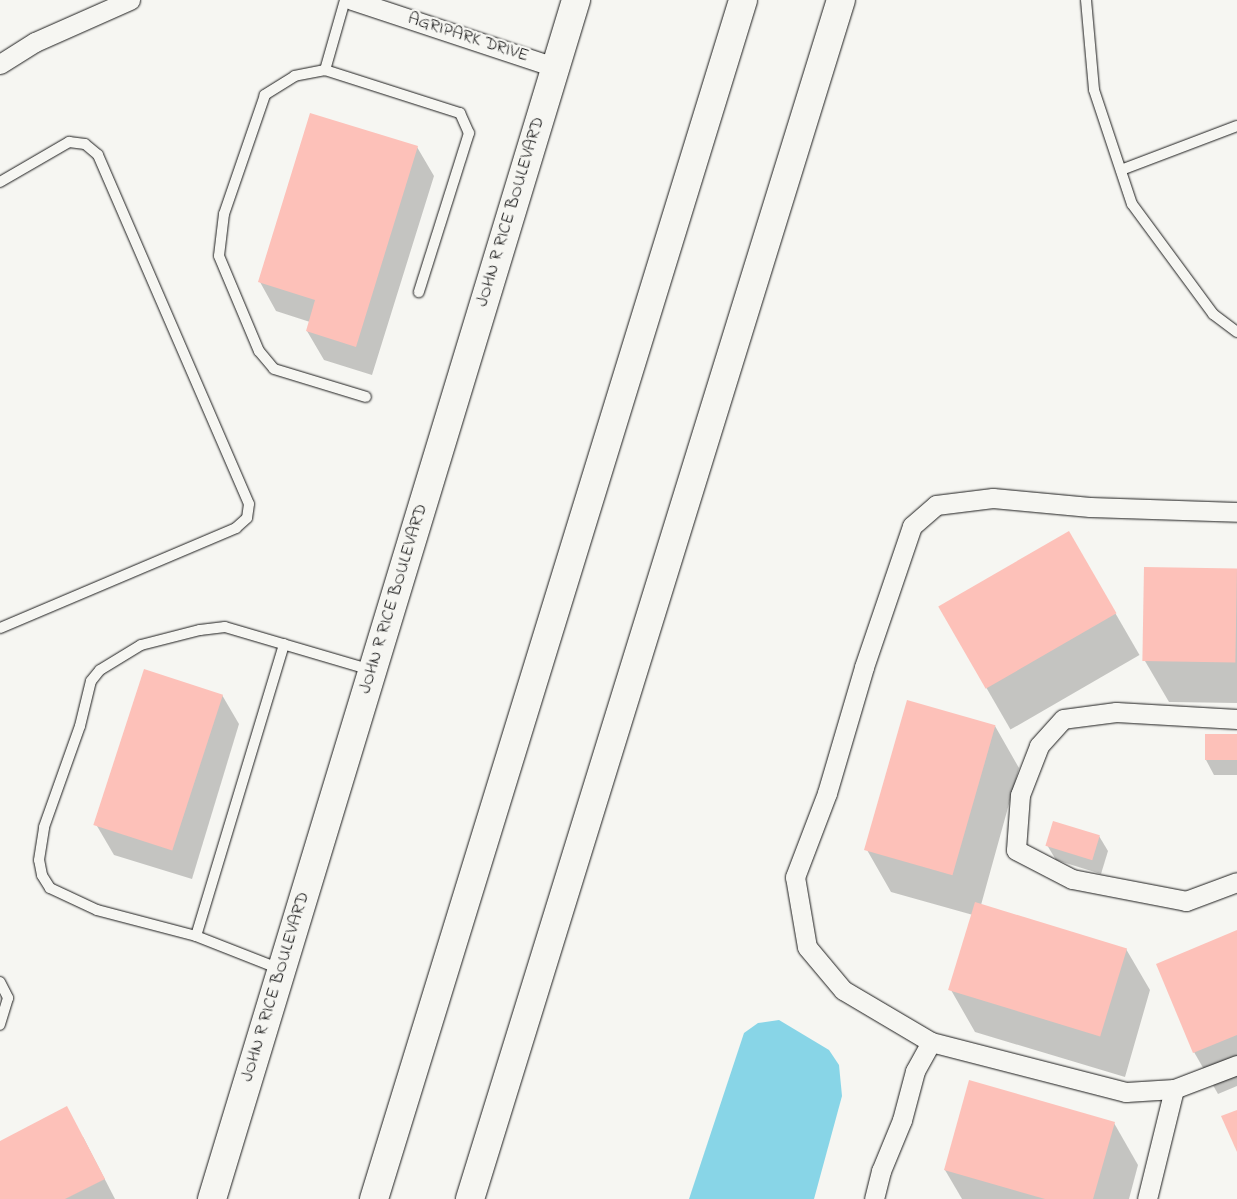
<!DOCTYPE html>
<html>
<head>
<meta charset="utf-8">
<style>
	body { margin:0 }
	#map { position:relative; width:1237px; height:1199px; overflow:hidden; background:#f6f6f2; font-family:"Indie Flower",sans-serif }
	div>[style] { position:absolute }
	.water>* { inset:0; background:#88d5e7 }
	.shadow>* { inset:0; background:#0003; transform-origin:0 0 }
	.building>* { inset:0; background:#fdc1b9; transform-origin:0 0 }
	.roads { filter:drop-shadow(0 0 1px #1c1c1c) drop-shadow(0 0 1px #1c1c1c) }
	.lane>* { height:10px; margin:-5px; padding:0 5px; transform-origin:5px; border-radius:5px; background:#f6f6f2 }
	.street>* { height:19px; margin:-9.5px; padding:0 9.5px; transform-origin:9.5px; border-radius:9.5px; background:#f6f6f2 }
	.secondary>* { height:28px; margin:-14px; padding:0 14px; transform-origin:14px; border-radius:14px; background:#f6f6f2 }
	.highway>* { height:28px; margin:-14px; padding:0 14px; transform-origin:14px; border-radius:14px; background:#f6f6f2 }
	span { translate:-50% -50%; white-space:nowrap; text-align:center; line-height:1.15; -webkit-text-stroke:5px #f6f6f2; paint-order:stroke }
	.street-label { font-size:18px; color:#1c1c1c }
</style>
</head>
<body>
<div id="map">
	<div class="water">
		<div style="clip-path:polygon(779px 1020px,829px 1050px,839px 1065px,842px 1096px,814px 1199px,689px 1199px,744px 1033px,758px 1023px)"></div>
	</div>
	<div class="shadow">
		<div style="clip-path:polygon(417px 147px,434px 176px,372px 375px,324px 360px,307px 331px,310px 322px,276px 311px,260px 282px)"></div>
		<div style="left:1069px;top:533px;width:141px;height:149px;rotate:60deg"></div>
		<div style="clip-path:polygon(1237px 569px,1237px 703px,1169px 702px,1145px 661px)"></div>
		<div style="clip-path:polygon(222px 695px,239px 724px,192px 879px,114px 855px,97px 826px)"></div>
		<div style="clip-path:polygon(995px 726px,1019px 768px,981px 905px,1126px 949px,1150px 990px,1125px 1077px,975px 1032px,951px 990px,973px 915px,891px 892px,867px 850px)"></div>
		<div style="clip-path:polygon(1237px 736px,1237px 775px,1214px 775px,1206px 760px)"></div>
		<div style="clip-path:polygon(1099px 836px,1108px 851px,1101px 874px,1056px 860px,1047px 845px)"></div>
		<div style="clip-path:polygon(1237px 932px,1237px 1086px,1218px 1094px,1194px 1052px)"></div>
		<div style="clip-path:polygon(1114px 1123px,1138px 1165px,1129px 1199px,962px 1199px,945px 1170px)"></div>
		<div style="clip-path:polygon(83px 1137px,115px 1199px,0 1199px,0 1142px)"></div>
	</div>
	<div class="building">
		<div style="clip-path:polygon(310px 113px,418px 146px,356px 347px,306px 331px,315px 300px,258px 282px)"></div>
		<div style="left:1069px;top:531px;width:95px;height:151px;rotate:60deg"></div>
		<div style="left:1144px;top:567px;width:93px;height:94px;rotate:1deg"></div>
		<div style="left:144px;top:669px;width:83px;height:164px;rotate:18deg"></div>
		<div style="left:907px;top:700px;width:92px;height:156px;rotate:16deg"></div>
		<div style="left:1205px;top:734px;width:32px;height:26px"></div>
		<div style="left:1053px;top:821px;width:49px;height:26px;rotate:17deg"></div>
		<div style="left:975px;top:902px;width:159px;height:92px;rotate:17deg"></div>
		<div style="clip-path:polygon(1237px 930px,1237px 1035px,1193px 1053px,1156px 964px)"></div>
		<div style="clip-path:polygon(969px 1080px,1115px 1122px,1093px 1199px,1045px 1199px,944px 1170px)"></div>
		<div style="clip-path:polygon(67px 1106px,105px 1179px,65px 1199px,0 1199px,0 1141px)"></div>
		<div style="clip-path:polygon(1237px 1110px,1237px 1152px,1221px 1116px)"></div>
	</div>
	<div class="roads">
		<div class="lane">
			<div style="left:345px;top:0;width:73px;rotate:105.9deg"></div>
			<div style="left:325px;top:70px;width:142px;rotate:17.7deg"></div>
			<div style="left:460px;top:113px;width:22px;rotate:66deg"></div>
			<div style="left:469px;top:133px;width:167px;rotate:107.5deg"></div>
			<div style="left:1086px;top:0;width:90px;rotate:84.9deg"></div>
			<div style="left:1094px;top:90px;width:120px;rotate:71.6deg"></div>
			<div style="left:1132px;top:204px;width:137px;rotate:53.6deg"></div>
			<div style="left:1213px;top:314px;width:30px;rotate:37deg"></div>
			<div style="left:325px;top:70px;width:31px;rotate:169deg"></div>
			<div style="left:295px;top:76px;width:36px;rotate:148deg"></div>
			<div style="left:265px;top:95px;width:126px;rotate:109deg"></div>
			<div style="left:224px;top:214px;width:42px;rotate:96.8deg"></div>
			<div style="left:219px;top:256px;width:103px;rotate:67.2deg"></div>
			<div style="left:259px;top:351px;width:23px;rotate:50deg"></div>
			<div style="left:274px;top:369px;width:96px;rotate:16.9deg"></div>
			<div style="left:1121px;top:170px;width:124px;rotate:-20.8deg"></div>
			<div style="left:0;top:182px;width:80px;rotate:-30.1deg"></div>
			<div style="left:69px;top:142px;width:16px;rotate:7deg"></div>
			<div style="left:85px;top:144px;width:17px;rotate:40deg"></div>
			<div style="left:98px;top:155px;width:380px;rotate:66.6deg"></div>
			<div style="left:249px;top:504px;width:14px;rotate:98deg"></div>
			<div style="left:247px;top:518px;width:15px;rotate:138deg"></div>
			<div style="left:236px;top:528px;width:256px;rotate:157deg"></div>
			<div style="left:196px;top:936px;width:305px;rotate:-73.2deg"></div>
			<div style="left:280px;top:969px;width:90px;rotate:-158.6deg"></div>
			<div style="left:196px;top:936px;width:102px;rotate:-165.3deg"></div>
			<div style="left:97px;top:910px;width:52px;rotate:-154.9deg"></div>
			<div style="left:50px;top:888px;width:15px;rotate:-122deg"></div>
			<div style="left:42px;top:875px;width:15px;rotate:-101deg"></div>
			<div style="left:39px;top:860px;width:33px;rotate:-81deg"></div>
			<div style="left:44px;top:827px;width:107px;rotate:-70.4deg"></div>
			<div style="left:80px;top:726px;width:46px;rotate:-76.3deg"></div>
			<div style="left:91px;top:681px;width:14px;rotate:-51deg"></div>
			<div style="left:100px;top:670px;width:48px;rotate:-31.4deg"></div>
			<div style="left:141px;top:645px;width:61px;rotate:-14.3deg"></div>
			<div style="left:200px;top:630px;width:25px;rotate:-7deg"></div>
			<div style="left:225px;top:627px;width:152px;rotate:16.4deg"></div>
			<div style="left:0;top:982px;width:18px;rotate:63deg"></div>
			<div style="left:8px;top:998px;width:28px;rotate:107deg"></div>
		</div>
		<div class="street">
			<div style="left:352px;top:0;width:214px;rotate:18.3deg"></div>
			<div style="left:0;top:64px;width:41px;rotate:-32.2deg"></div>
			<div style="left:35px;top:42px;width:104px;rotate:-23.9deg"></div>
			<div style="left:1237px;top:719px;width:121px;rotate:-176.7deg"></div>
			<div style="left:1116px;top:712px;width:53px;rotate:172.5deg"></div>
			<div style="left:1063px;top:719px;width:36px;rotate:132deg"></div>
			<div style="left:1039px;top:746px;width:53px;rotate:111.2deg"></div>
			<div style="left:1020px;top:795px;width:55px;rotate:94.2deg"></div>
			<div style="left:1016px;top:850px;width:63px;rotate:27.4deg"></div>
			<div style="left:1072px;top:879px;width:116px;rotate:10.9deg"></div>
			<div style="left:1186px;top:901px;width:54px;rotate:-20.4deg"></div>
			<div style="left:931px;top:1042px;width:201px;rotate:14.4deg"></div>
			<div style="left:1126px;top:1092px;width:48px;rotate:-3.6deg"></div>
			<div style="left:874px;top:1199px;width:29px;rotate:-76deg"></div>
			<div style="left:881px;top:1171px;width:55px;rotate:-67.6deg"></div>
			<div style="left:902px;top:1120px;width:51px;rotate:-75.1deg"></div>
			<div style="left:915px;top:1071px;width:33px;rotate:-61deg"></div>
			<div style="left:931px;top:1042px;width:102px;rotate:-149.4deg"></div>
			<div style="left:843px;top:990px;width:56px;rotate:-129.9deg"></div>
			<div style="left:807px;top:947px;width:71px;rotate:-99.7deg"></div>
			<div style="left:795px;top:877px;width:90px;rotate:-69.1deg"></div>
			<div style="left:827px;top:793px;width:131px;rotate:-73.6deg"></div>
			<div style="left:864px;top:667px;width:149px;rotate:-71.2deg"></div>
			<div style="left:912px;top:526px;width:32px;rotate:-41deg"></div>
			<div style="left:936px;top:505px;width:57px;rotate:-7deg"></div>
			<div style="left:993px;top:498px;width:97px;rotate:5.3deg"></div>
			<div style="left:1090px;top:507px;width:147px;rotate:1.9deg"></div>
			<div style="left:1147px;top:1199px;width:113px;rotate:-76.2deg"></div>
			<div style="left:1174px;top:1089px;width:67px;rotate:-20.9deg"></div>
		</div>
		<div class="secondary">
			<div style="left:212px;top:1199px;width:1253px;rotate:-73.11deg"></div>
		</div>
		<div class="highway">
			<div style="left:374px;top:1199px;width:1254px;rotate:-72.89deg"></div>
			<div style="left:470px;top:1199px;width:1255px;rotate:-72.81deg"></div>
		</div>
	</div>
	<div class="street-label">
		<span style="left:468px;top:38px;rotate:18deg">AGRIPARK DRIVE</span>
		<span style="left:511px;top:212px;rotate:-73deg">JOHN R RICE BOULEVARD</span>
		<span style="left:394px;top:599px;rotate:-73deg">JOHN R RICE BOULEVARD</span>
		<span style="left:276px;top:987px;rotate:-73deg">JOHN R RICE BOULEVARD</span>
	</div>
</div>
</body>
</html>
